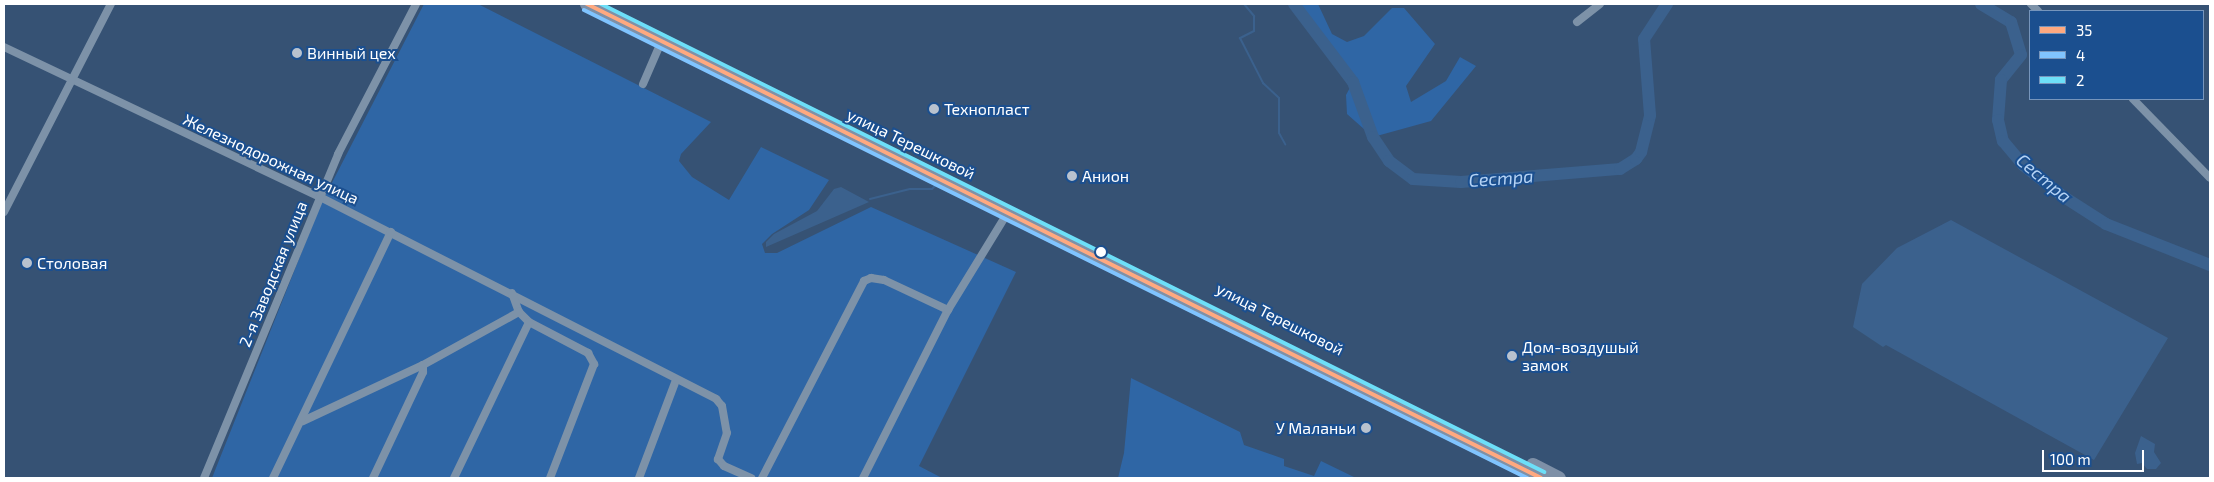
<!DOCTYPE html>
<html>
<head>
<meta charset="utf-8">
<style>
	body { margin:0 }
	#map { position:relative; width:2214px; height:482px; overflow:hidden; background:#365274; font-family:"Exo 2",sans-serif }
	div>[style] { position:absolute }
	.green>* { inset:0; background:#2f66a5 }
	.water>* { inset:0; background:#3b618d }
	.stream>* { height:2px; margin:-1px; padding:0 1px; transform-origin:1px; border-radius:1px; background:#3b618d }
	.river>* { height:12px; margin:-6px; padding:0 6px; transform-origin:6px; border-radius:6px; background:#3b618d }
	.minor>* { height:8px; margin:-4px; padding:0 4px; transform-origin:4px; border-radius:4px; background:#7d92a8 }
	.trunk>* { height:14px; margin:-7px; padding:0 7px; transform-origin:7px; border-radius:7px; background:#7e90a7 }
	.bus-1>* { height:4px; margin:-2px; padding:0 2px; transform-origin:2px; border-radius:2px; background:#ffa980 }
	.bus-2>* { height:4px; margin:-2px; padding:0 2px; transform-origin:2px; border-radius:2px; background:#80c4ff }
	.bus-3>* { height:4px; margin:-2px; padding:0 2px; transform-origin:2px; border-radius:2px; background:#6ddff8 }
	.dots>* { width:14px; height:14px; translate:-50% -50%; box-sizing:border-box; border:2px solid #1b4f8f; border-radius:50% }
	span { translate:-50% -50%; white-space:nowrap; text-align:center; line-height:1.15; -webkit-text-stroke:4px #1b4f8f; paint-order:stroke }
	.poi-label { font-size:16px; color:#fff }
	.left { translate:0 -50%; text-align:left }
	.right { translate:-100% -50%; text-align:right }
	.street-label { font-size:16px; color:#fff }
	.water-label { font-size:18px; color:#b5d3f5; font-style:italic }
	.frame { position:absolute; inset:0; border:5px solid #fff; pointer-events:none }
	.legend { position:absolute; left:2029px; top:10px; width:175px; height:90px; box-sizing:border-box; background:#1b4f8f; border:1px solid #7695bc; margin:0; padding:6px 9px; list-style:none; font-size:15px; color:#fff }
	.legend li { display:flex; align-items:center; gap:10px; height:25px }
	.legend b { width:25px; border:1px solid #7695bc }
	.scale { position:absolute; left:2042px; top:450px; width:102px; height:22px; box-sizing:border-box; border:2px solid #fff; border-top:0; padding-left:6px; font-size:15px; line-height:18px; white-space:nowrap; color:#fff; -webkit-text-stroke:4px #1b4f8f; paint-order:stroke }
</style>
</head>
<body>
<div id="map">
	<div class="green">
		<div style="clip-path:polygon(424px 4px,478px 4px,711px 122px,681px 154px,679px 161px,692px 177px,729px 200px,761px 147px,829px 180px,809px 210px,772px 234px,762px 244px,765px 253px,777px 253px,871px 207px,1016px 272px,919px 466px,942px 478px,212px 478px,320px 206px)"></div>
		<div style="clip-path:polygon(1294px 4px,1318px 4px,1332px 34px,1347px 42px,1364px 36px,1392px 8px,1404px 8px,1435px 44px,1406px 86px,1411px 102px,1446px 81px,1460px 57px,1476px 66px,1431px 121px,1373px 137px,1347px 114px,1346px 95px,1353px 82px)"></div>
		<div style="clip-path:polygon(1131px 378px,1240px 432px,1244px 445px,1284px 459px,1284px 466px,1314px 476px,1321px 461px,1356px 478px,1118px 478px,1124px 453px)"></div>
	</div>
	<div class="water">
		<div style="clip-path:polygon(841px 187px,869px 202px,766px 247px,766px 242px,774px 234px,817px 211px,834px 189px)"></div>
		<div style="clip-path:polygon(1951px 220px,2168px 338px,2094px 460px,1886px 345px,1883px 347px,1853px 327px,1862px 284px,1897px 248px)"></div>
		<div style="clip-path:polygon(2141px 436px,2155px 444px,2154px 452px,2161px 463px,2156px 469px,2147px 469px,2142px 463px,2137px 464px,2135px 453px)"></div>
	</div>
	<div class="stream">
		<div style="left:1244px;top:4px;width:16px;rotate:50deg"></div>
		<div style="left:1254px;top:16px;width:15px;rotate:90deg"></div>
		<div style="left:1254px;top:31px;width:16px;rotate:153deg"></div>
		<div style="left:1240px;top:38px;width:51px;rotate:62.9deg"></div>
		<div style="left:1263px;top:83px;width:22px;rotate:43deg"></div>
		<div style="left:1279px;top:98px;width:35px;rotate:90deg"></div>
		<div style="left:1279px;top:133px;width:13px;rotate:61deg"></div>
		<div style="left:870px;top:199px;width:41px;rotate:-14deg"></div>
		<div style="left:910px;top:189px;width:22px"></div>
		<div style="left:932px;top:189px;width:6px;rotate:-45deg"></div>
	</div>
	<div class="river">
		<div style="left:1294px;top:4px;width:98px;rotate:52.9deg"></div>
		<div style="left:1353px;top:82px;width:59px;rotate:70deg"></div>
		<div style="left:1373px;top:137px;width:29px;rotate:56deg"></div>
		<div style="left:1389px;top:161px;width:30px;rotate:37deg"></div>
		<div style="left:1413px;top:179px;width:48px;rotate:3.6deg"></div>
		<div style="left:1461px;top:182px;width:160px;rotate:-4.7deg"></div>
		<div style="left:1620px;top:169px;width:19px;rotate:-32deg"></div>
		<div style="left:1636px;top:159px;width:9px;rotate:-54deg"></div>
		<div style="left:1641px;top:152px;width:38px;rotate:-76deg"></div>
		<div style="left:1650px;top:115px;width:76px;rotate:-94.5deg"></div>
		<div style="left:1644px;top:39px;width:42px;rotate:-56.7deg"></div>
		<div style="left:1981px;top:4px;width:35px;rotate:31deg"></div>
		<div style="left:2011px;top:22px;width:34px;rotate:73deg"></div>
		<div style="left:2021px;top:55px;width:32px;rotate:129deg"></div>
		<div style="left:2001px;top:80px;width:40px;rotate:94.3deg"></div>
		<div style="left:1998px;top:120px;width:22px;rotate:77deg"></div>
		<div style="left:2003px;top:141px;width:31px;rotate:50deg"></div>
		<div style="left:2023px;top:165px;width:52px;rotate:38deg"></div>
		<div style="left:2064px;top:197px;width:50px;rotate:32.7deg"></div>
		<div style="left:2106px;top:224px;width:112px;rotate:21.5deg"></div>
	</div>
	<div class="minor">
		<div style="left:2031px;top:4px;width:10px;rotate:45deg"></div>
		<div style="left:1577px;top:22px;width:29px;rotate:-38deg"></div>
		<div style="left:4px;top:47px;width:350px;rotate:25.4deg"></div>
		<div style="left:320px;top:197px;width:445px;rotate:27deg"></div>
		<div style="left:716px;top:399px;width:9px;rotate:49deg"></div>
		<div style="left:722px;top:406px;width:27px;rotate:80deg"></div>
		<div style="left:727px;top:433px;width:28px;rotate:109deg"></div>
		<div style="left:718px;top:459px;width:9px;rotate:49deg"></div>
		<div style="left:724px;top:466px;width:30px;rotate:24deg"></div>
		<div style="left:643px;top:84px;width:48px;rotate:-66.6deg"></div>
		<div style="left:2133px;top:99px;width:110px;rotate:45.7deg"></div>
		<div style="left:4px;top:212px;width:234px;rotate:-62.8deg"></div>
		<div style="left:512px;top:293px;width:20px;rotate:70deg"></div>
		<div style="left:519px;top:312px;width:14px;rotate:45deg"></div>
		<div style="left:529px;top:322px;width:67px;rotate:27.7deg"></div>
		<div style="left:588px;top:353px;width:13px;rotate:61deg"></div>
		<div style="left:594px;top:364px;width:122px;rotate:111.1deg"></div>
		<div style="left:303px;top:421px;width:132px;rotate:-25deg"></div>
		<div style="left:423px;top:365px;width:110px;rotate:-28.9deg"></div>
		<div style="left:204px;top:478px;width:351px;rotate:-67.5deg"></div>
		<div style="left:338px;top:154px;width:169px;rotate:-62.5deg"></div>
		<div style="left:273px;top:478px;width:273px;rotate:-64.4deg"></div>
		<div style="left:373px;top:478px;width:117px;rotate:-64.7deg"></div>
		<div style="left:423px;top:372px;width:7px;rotate:-90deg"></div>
		<div style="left:454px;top:478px;width:173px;rotate:-64.3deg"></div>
		<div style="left:639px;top:478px;width:105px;rotate:-69.3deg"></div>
		<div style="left:762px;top:478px;width:222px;rotate:-62.6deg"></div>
		<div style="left:864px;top:281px;width:8px;rotate:-23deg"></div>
		<div style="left:871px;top:278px;width:13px;rotate:9deg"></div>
		<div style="left:884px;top:280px;width:71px;rotate:25.1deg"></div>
		<div style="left:863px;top:478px;width:188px;rotate:-63.2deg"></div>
		<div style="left:948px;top:310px;width:115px;rotate:-58.5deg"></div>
	</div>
	<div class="trunk">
		<div style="left:587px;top:4px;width:1065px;rotate:26.42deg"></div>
		<div style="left:1533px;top:465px;width:29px;rotate:27deg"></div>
	</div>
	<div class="bus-1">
		<div style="left:587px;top:4px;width:1065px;rotate:26.42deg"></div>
	</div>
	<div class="bus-2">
		<div style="left:584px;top:10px;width:1053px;rotate:26.39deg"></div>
	</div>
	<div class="bus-3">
		<div style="left:601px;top:4px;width:1053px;rotate:26.39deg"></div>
	</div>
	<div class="dots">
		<div style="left:297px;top:53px;background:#b9c2ce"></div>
		<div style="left:934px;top:109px;background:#b9c2ce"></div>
		<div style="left:1072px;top:176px;background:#b9c2ce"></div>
		<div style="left:1101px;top:252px;background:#fff"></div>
		<div style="left:27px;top:263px;background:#b9c2ce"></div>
		<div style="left:1512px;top:356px;background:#b9c2ce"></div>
		<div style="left:1366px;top:428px;background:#b9c2ce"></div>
	</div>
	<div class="poi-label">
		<span class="left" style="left:307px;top:53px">Винный цех</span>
		<span class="left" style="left:944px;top:109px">Технопласт</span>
		<span class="left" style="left:1082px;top:176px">Анион</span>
		<span class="left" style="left:37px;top:263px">Столовая</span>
		<span class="left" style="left:1522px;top:356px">Дом-воздушый<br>замок</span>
		<span class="right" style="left:1356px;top:428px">У Маланьи</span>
	</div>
	<div class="street-label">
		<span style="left:911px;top:144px;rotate:26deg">улица Терешковой</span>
		<span style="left:271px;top:159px;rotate:25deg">Железнодорожная улица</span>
		<span style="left:273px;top:274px;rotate:-68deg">2-я Заводская улица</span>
		<span style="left:1280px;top:319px;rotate:27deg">улица Терешковой</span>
	</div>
	<div class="water-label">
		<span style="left:1501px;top:178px;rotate:-4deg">Сестра</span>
		<span style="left:2044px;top:178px;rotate:40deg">Сестра</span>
	</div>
	<div class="frame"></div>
	<ul class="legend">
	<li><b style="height:6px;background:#ffa980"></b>35</li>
	<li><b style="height:6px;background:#80c4ff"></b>4</li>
	<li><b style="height:6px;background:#6ddff8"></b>2</li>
	</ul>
	<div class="scale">100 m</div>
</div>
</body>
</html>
